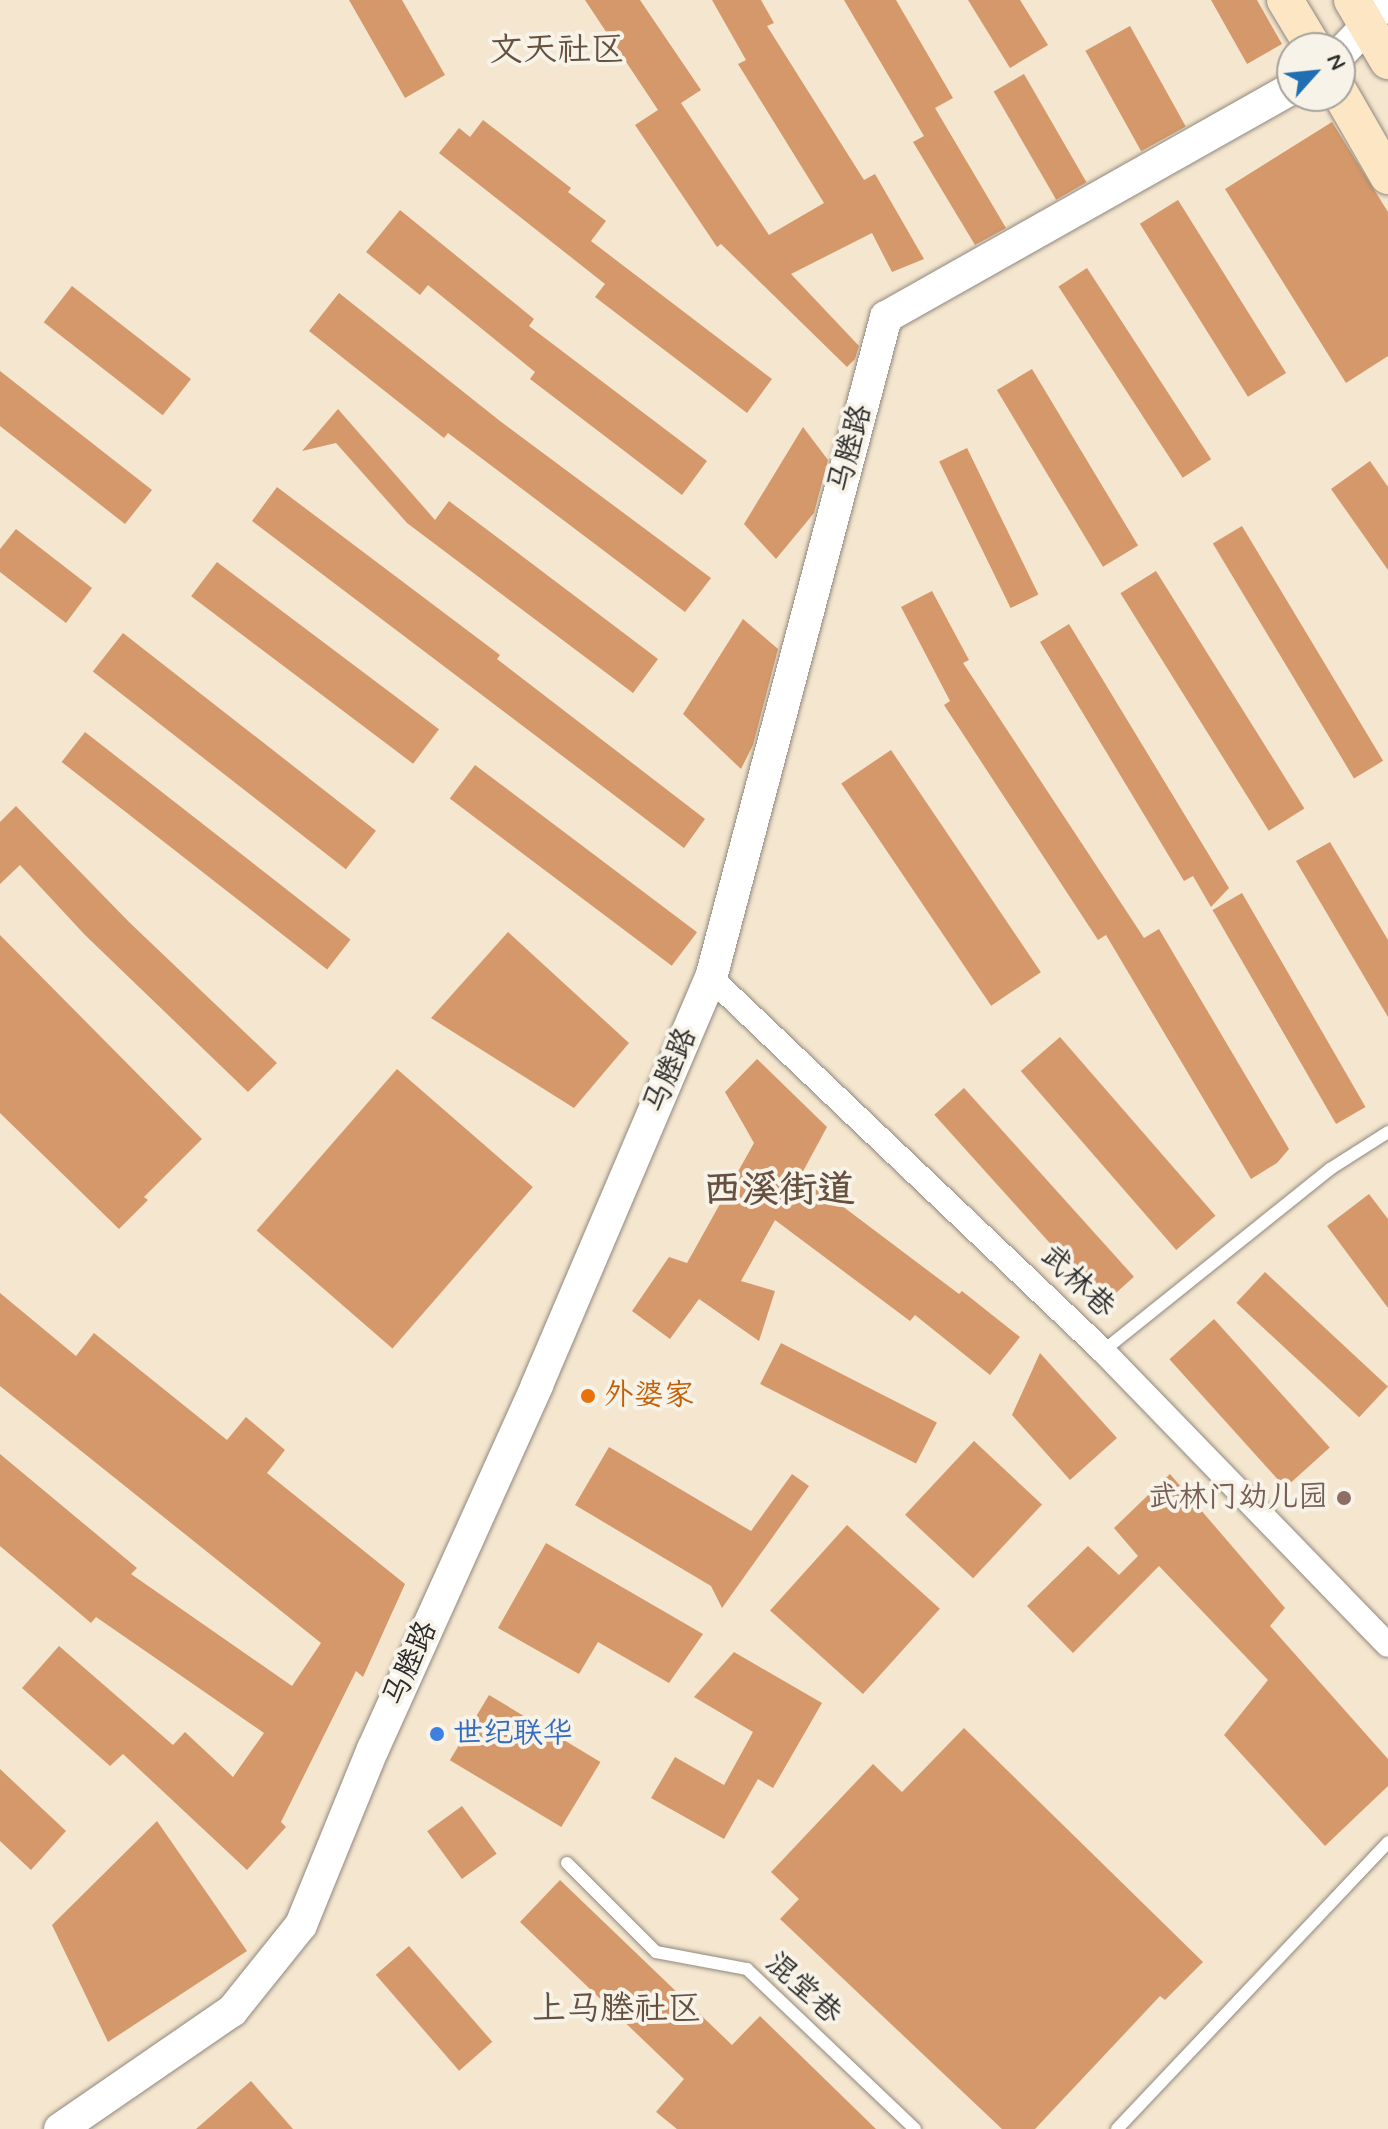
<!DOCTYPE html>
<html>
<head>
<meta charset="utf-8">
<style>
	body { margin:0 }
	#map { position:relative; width:1388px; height:2129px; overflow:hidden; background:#f5e6cf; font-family:Mynerve,"LXGW WenKai TC",sans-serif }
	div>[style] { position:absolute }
	.building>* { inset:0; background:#d5986a; transform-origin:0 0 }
	.roads { filter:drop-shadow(0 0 2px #90887d) drop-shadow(0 0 2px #90887d) }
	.service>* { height:12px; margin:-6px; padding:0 6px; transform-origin:6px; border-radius:6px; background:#fff }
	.minor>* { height:24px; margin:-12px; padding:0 12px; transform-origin:12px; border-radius:12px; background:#fff }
	.tertiary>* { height:32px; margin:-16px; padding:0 16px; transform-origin:16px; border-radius:16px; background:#fff }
	.secondary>* { height:36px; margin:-18px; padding:0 18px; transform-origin:18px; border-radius:18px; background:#fce6c4 }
	.dots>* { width:22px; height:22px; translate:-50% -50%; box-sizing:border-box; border:4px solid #f7f3e8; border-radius:50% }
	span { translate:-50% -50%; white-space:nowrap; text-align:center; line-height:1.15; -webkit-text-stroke:8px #f7f3e8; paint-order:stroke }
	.street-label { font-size:30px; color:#2b2b2b }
	.food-label { font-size:30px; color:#c56008 }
	.left { translate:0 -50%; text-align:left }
	.education-label { font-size:30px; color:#785e54 }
	.right { translate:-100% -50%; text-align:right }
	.shop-label { font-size:30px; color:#366cbe }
	.quarter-label { font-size:34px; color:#665141 }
	.district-label { font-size:38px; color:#665141; font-weight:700 }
	.north { position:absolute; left:1276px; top:32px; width:80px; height:80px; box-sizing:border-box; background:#f7f3e8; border:2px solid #a5a39c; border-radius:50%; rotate:63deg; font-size:22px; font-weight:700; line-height:32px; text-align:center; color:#2b2b2b }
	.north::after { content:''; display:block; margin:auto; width:28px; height:36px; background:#1f6fb2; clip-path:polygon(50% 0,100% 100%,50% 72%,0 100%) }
</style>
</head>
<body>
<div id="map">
	<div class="building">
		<div style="clip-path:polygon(349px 0,402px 0,445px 75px,405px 98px)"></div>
		<div style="clip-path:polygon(585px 0,640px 0,701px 90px,681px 103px,769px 235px,824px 203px,738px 64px,746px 60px,712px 0,761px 0,774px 23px,767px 26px,864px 180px,875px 174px,924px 259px,892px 272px,872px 233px,791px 274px,859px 346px,855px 359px,847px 367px,721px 244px,717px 247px,635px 125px,658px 110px)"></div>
		<div style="clip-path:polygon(844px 0,896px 0,953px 98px,935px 108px,1006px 228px,975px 245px,913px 142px,924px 136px)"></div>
		<div style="clip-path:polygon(968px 0,1020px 0,1048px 45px,1010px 68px)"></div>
		<div style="clip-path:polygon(1211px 0,1257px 0,1282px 44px,1247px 64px)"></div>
		<div style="left:1130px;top:26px;width:115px;height:51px;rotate:61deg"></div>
		<div style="left:1024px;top:74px;width:125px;height:35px;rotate:60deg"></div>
		<div style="clip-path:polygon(483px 120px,571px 188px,568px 192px,606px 221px,591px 241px,772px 379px,747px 413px,595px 297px,605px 284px,439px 153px,459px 128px,470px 137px)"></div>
		<div style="clip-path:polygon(1332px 122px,1388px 212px,1388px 356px,1346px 383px,1225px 189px)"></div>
		<div style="left:1178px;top:200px;width:204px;height:45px;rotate:58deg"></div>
		<div style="clip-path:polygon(400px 210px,534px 319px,529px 326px,707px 461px,682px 495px,530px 379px,535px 372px,428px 285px,420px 295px,366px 252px)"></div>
		<div style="left:1087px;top:268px;width:228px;height:34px;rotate:57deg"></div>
		<div style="left:72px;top:286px;width:151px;height:46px;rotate:38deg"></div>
		<div style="clip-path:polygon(339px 293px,500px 421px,711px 578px,685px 612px,448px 433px,444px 438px,309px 331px)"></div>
		<div style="left:1032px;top:369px;width:206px;height:41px;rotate:59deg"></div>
		<div style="clip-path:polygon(0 371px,152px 490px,125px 524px,0 426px)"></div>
		<div style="clip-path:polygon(338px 409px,435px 520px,449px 501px,658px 659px,633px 693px,407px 523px,336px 443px,302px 451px)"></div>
		<div style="clip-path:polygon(803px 427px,828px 460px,814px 513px,776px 559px,744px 524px)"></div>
		<div style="left:967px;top:448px;width:163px;height:31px;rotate:64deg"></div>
		<div style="clip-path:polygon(1370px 461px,1388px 487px,1388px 570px,1331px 489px)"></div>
		<div style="clip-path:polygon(277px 487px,500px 655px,497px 659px,705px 819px,684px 848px,252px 521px)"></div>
		<div style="left:1242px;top:526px;width:274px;height:34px;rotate:59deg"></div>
		<div style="clip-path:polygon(16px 529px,92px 588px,66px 623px,0 572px,0 549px)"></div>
		<div style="left:217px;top:562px;width:278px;height:43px;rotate:37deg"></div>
		<div style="left:1156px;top:571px;width:280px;height:42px;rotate:58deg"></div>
		<div style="clip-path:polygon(932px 591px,969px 660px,963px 663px,1144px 938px,1159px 929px,1289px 1149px,1277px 1163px,1251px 1179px,1106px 935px,1098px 940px,944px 705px,950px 701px,901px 607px)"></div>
		<div style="clip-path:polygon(743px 619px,778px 649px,753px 745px,741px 769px,683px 714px)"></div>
		<div style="clip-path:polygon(1069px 624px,1229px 888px,1211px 907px,1193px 876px,1184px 881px,1040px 642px)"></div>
		<div style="left:123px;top:633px;width:321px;height:49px;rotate:38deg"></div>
		<div style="left:85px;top:732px;width:337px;height:38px;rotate:38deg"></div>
		<div style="left:891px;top:750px;width:268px;height:60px;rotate:56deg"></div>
		<div style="left:475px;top:765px;width:278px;height:42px;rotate:37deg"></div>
		<div style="clip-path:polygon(16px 806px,129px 922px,277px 1063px,248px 1092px,85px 935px,20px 865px,0 884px,0 822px)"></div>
		<div style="clip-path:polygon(1330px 842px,1388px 940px,1388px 1017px,1296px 861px)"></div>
		<div style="left:1242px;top:893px;width:247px;height:34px;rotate:60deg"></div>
		<div style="clip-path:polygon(508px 932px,629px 1043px,574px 1108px,431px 1018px)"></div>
		<div style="clip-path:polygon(0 935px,202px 1139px,144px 1197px,148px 1200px,119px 1229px,0 1113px)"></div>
		<div style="left:1060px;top:1037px;width:237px;height:52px;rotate:49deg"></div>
		<div style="clip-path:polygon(757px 1059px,827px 1127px,801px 1175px,959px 1294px,962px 1291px,1020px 1337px,990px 1375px,915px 1315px,910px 1321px,775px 1220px,741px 1281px,775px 1291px,759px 1341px,699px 1299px,670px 1339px,632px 1311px,669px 1257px,687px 1263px,754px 1143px,725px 1092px)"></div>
		<div style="left:397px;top:1069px;width:180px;height:214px;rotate:41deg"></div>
		<div style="left:964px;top:1088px;width:254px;height:40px;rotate:48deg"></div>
		<div style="clip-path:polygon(1369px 1194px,1388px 1219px,1388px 1308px,1327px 1226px)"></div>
		<div style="left:1265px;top:1272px;width:168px;height:42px;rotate:43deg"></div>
		<div style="clip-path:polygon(0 1293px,76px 1356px,94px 1333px,227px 1440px,246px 1417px,285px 1450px,267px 1473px,405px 1584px,363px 1677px,356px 1671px,281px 1822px,286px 1827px,247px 1870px,123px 1754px,110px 1766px,22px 1688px,59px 1646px,173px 1745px,185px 1732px,233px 1777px,264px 1733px,96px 1617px,91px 1623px,0 1546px,0 1454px,137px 1568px,131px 1574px,292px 1686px,321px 1643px,0 1386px)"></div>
		<div style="left:1214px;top:1319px;width:173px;height:60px;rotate:48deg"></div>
		<div style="left:781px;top:1343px;width:175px;height:46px;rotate:27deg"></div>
		<div style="clip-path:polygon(1040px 1353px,1117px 1438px,1070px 1480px,1012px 1415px)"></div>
		<div style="left:974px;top:1441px;width:93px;height:101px;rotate:43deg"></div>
		<div style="clip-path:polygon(609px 1447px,751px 1531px,792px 1474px,809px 1486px,722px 1608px,711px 1586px,575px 1505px)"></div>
		<div style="clip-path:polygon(1170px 1474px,1285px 1608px,1270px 1626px,1388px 1759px,1388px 1786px,1325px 1846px,1224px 1735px,1268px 1680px,1159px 1566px,1073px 1653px,1027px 1606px,1088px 1546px,1119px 1575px,1138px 1556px,1114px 1528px)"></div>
		<div style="left:847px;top:1525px;width:125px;height:115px;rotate:42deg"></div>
		<div style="clip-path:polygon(546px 1543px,703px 1634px,669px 1683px,598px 1642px,579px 1674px,498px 1628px)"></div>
		<div style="clip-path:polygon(734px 1652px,822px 1703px,773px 1788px,758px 1779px,724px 1839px,651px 1798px,675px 1757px,724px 1785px,753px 1732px,694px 1697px)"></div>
		<div style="left:489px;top:1695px;width:130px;height:76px;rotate:31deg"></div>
		<div style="clip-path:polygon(964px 1728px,1203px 1962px,1165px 2000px,1160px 1996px,1035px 2129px,1002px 2129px,780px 1919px,799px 1899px,771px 1872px,873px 1764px,902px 1792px)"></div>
		<div style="clip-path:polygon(0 1769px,66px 1831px,31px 1870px,0 1841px)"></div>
		<div style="left:462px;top:1806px;width:59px;height:43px;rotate:54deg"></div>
		<div style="clip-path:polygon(157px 1821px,247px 1951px,108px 2042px,52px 1925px)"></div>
		<div style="clip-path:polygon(560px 1880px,732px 2045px,760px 2016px,876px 2129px,677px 2129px,656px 2112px,684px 2079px,520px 1922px)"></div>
		<div style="left:409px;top:1946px;width:127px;height:44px;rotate:49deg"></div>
		<div style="clip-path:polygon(251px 2081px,293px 2129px,196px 2129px)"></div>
	</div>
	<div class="roads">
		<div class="service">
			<div style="left:1103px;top:1351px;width:291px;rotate:-38.7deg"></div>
			<div style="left:1330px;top:1169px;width:69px;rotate:-32.5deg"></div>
			<div style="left:567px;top:1863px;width:126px;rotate:45deg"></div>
			<div style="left:656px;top:1952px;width:93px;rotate:10.6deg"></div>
			<div style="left:747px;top:1969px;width:232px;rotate:43.6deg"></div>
			<div style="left:1117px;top:2129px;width:395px;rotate:-46.6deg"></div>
		</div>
		<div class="minor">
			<div style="left:711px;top:978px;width:541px;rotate:43.58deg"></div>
			<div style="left:1103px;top:1351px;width:409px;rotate:45.9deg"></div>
		</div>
		<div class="tertiary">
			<div style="left:1340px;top:54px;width:40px;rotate:-46deg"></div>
			<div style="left:1368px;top:25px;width:29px;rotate:-59deg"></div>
			<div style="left:60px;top:2129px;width:209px;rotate:-34.5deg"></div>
			<div style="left:232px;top:2011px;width:110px;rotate:-51.3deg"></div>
			<div style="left:301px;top:1925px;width:190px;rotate:-67.8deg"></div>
			<div style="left:373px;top:1749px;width:399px;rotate:-65.7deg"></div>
			<div style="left:537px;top:1385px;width:443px;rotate:-66.9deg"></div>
			<div style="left:711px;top:978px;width:684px;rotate:-75.17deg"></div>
			<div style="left:886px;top:317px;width:466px;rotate:-29.4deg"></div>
		</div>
		<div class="secondary">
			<div style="left:1285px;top:0;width:56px;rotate:58.9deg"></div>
			<div style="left:1352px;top:0;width:71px;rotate:59.5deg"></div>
			<div style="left:1340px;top:93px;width:96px;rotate:60deg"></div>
		</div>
	</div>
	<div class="dots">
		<div style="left:588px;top:1396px;background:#e8710a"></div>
		<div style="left:1344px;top:1498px;background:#8d6e63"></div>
		<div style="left:437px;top:1734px;background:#3f7fe0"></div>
	</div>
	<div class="street-label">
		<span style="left:851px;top:449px;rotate:-75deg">马塍路</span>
		<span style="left:671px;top:1071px;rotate:-67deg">马塍路</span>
		<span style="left:1077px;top:1282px;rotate:44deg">武林巷</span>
		<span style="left:411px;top:1664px;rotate:-66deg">马塍路</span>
		<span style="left:803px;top:1989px;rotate:42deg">混堂巷</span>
	</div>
	<div class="food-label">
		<span class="left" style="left:604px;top:1396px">外婆家</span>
	</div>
	<div class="education-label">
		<span class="right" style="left:1328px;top:1498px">武林门幼儿园</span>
	</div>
	<div class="shop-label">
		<span class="left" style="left:453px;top:1734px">世纪联华</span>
	</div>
	<div class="quarter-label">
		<span style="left:557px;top:51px">文天社区</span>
		<span style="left:617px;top:2010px">上马塍社区</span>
	</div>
	<div class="district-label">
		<span style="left:779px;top:1191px">西溪街道</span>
	</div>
	<div class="north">N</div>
</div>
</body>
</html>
